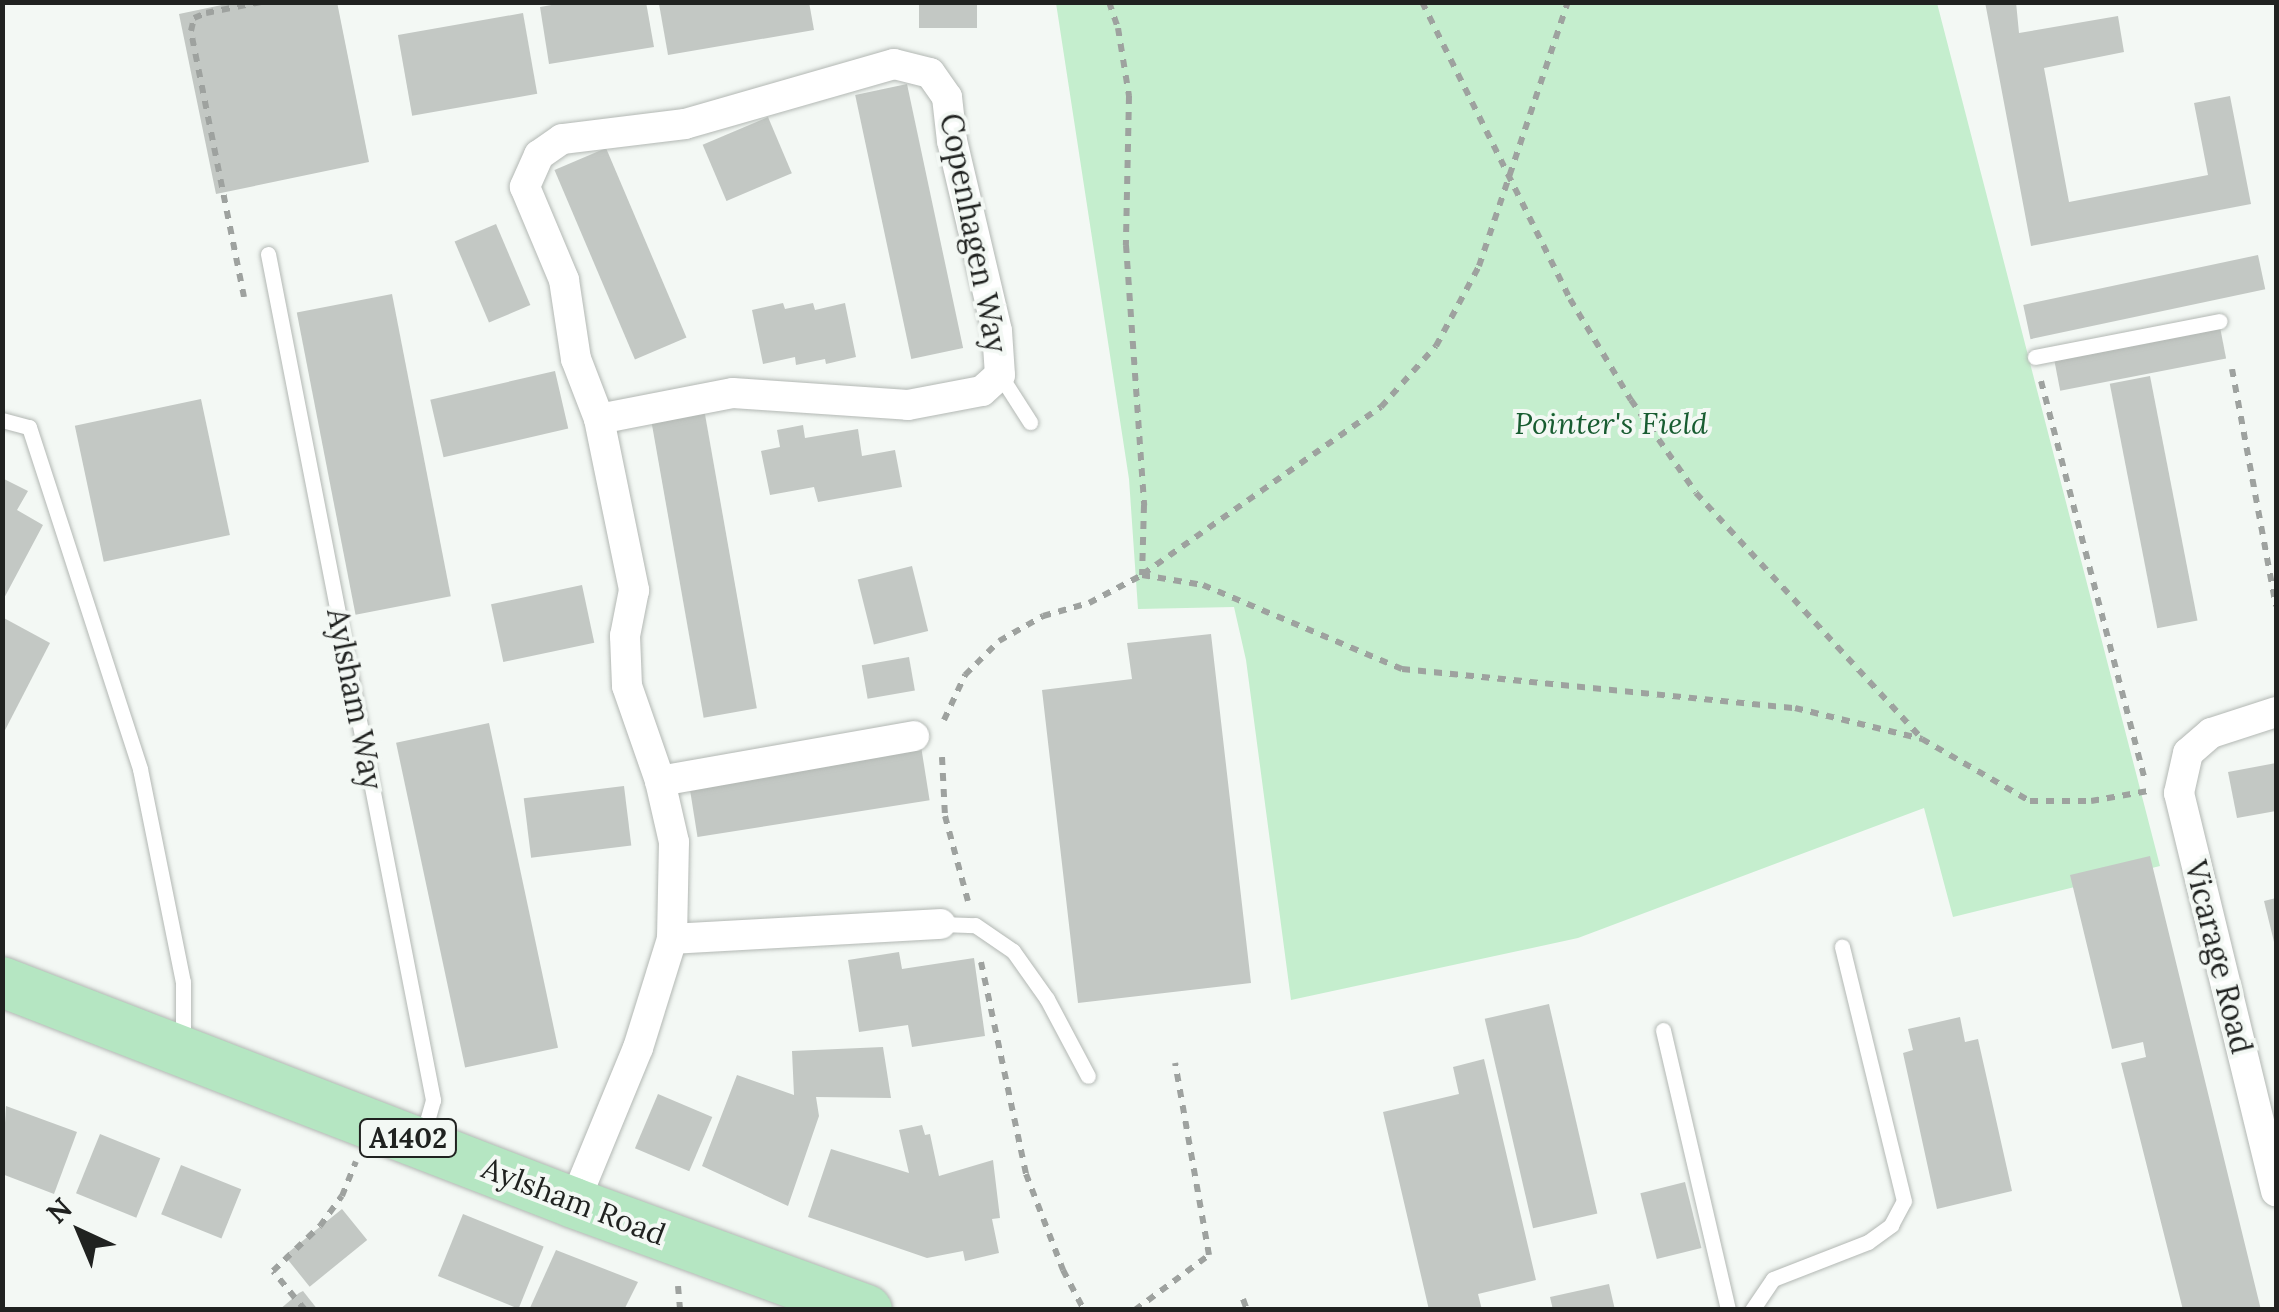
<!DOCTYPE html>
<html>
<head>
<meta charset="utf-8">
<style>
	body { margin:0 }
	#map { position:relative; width:2279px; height:1312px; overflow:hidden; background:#f3f8f4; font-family:Lora,serif }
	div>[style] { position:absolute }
	.green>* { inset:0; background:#c5eece }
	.building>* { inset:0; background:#c3c8c4; transform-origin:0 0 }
	.path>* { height:6px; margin-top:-3px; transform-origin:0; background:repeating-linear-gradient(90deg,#9ea29f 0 8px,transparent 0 16px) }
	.roads { filter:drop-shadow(0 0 2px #b3b8b4) drop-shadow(0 0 2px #b3b8b4) }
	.lane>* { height:15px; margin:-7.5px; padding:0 7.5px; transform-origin:7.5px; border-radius:7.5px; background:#fff }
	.street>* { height:30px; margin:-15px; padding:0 15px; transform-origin:15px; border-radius:15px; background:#fff }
	.primary>* { height:50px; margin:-25px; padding:0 25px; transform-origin:25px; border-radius:25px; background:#b5e6c2 }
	span { translate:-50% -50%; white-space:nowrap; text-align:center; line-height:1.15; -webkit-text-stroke:8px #f3f8f4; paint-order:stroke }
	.shield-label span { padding:2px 8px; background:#f3f8f4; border:2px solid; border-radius:8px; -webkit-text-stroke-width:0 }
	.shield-label { font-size:28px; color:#202220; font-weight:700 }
	.street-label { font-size:30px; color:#202220 }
	.park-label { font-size:30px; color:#185c31; font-style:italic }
	.frame { position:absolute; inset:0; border:5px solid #202220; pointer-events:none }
	.north { position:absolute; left:30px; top:1182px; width:100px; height:100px; -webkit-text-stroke:8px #f3f8f4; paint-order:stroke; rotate:316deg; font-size:28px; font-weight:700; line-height:40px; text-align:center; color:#202220 }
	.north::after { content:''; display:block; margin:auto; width:35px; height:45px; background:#202220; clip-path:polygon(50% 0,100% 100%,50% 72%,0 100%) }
</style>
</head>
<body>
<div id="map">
	<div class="green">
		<div style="clip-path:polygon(1056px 3px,1937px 3px,2160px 866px,1953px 917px,1924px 808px,1578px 938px,1291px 1000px,1246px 660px,1234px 607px,1138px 609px,1129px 479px)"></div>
	</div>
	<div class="building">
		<div style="clip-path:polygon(236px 2px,337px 2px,369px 162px,216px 194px,179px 14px)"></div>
		<div style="clip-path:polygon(569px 2px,646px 2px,654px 47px,549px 64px,540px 7px)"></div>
		<div style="clip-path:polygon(809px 2px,814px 30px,668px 55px,659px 4px)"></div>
		<div style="left:919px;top:2px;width:58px;height:26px"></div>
		<div style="clip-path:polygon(1985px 2px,2016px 2px,2019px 33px,2118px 16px,2124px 52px,2044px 68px,2069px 202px,2208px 175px,2194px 103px,2230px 96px,2251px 204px,2031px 246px)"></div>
		<div style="left:523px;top:13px;width:82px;height:127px;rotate:80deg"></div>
		<div style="left:907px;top:84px;width:270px;height:53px;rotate:78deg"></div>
		<div style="left:768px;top:117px;width:61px;height:71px;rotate:67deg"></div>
		<div style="left:606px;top:148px;width:206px;height:56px;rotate:67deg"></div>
		<div style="left:496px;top:224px;width:88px;height:45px;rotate:67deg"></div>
		<div style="left:2258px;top:255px;width:35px;height:240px;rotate:78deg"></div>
		<div style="left:392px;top:294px;width:308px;height:97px;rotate:79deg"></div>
		<div style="clip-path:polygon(783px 303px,785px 309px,813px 303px,815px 310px,845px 303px,856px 357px,826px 364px,825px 359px,796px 365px,795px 357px,763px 364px,752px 310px)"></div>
		<div style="left:2220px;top:327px;width:32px;height:169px;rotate:79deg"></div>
		<div style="left:555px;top:371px;width:59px;height:128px;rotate:77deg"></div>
		<div style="left:2150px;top:376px;width:249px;height:41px;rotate:79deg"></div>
		<div style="left:201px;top:399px;width:139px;height:129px;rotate:78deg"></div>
		<div style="left:703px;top:403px;width:310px;height:54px;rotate:80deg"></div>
		<div style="clip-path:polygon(803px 425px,805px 438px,858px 429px,862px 456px,895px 450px,902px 487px,818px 502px,814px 487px,770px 495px,761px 451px,780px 447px,777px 430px)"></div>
		<div style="clip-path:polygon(2px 478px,28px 491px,17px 510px,43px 525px,2px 602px)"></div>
		<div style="left:912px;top:566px;width:67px;height:56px;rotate:76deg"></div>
		<div style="left:582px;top:585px;width:59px;height:93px;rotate:78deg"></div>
		<div style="clip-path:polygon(2px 617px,50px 643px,2px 736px)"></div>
		<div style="clip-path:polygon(1211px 634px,1251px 983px,1078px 1003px,1042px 690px,1132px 679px,1127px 643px)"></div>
		<div style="left:909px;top:657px;width:34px;height:48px;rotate:80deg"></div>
		<div style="left:489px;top:723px;width:332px;height:95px;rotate:78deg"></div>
		<div style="left:921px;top:746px;width:55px;height:235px;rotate:81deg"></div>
		<div style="clip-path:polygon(2276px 763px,2276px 811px,2237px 818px,2228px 772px)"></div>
		<div style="left:624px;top:786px;width:60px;height:101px;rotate:83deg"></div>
		<div style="clip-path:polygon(2150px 856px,2261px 1310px,2183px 1310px,2121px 1063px,2146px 1057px,2143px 1042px,2112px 1049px,2070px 875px)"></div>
		<div style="clip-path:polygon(2276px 898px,2276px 946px,2275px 946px,2264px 901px)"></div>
		<div style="clip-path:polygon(899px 952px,902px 969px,974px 958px,985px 1036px,912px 1047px,908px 1025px,859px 1032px,848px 960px)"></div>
		<div style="left:1549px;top:1004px;width:215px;height:66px;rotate:77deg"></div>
		<div style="clip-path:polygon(1960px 1017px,1965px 1042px,1978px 1039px,2012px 1191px,1937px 1209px,1903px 1053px,1913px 1050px,1908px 1029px)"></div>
		<div style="clip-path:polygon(883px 1047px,891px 1098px,816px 1097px,819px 1116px,788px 1206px,702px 1166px,737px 1075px,794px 1095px,792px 1051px)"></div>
		<div style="clip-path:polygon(1484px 1059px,1536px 1280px,1478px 1294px,1482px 1310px,1429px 1310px,1383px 1112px,1459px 1094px,1453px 1067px)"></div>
		<div style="left:658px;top:1094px;width:59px;height:59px;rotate:23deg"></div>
		<div style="clip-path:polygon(6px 1106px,77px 1132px,54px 1194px,2px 1174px)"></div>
		<div style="clip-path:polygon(922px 1125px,925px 1135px,930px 1134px,939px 1176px,993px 1160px,1000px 1218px,992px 1219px,999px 1253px,965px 1261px,963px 1251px,927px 1258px,808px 1217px,831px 1149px,909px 1173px,899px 1130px)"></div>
		<div style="left:100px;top:1134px;width:65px;height:64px;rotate:22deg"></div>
		<div style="left:181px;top:1165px;width:65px;height:53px;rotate:22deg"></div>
		<div style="left:1685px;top:1182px;width:68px;height:46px;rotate:76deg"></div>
		<div style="left:342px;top:1209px;width:40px;height:74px;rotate:51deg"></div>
		<div style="left:463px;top:1214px;width:87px;height:67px;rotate:22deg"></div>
		<div style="clip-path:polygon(556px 1250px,638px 1282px,624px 1310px,529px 1310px)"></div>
		<div style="clip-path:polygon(1609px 1284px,1615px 1310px,1553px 1310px,1550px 1297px)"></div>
		<div style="clip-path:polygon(303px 1291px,318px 1310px,279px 1310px,299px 1293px)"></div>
	</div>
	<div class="path">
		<div style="left:1109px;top:2px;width:28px;rotate:71deg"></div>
		<div style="left:1118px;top:28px;width:69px;rotate:80.8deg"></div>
		<div style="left:1129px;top:96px;width:149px;rotate:91.2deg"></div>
		<div style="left:1126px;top:245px;width:261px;rotate:86deg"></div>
		<div style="left:1144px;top:505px;width:70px;rotate:91.6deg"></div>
		<div style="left:1422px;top:2px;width:332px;rotate:63.5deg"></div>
		<div style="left:1570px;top:299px;width:118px;rotate:58.9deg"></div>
		<div style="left:1631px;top:400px;width:113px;rotate:55deg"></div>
		<div style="left:1696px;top:493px;width:334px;rotate:47.4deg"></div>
		<div style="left:1922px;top:739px;width:125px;rotate:29.9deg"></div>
		<div style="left:2030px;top:801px;width:61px"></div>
		<div style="left:2091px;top:801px;width:58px;rotate:-10deg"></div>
		<div style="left:244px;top:297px;width:271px;rotate:-101.3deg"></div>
		<div style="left:191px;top:31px;width:13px;rotate:-77deg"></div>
		<div style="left:194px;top:18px;width:13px;rotate:-23deg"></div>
		<div style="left:206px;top:13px;width:56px;rotate:-11.3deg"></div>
		<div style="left:2232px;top:369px;width:241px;rotate:79.5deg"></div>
		<div style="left:2041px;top:381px;width:412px;rotate:75.4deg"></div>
		<div style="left:1143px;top:574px;width:291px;rotate:-35.1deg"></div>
		<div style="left:1381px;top:407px;width:82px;rotate:-48deg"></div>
		<div style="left:1436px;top:346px;width:91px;rotate:-61.7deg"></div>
		<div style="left:1479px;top:266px;width:279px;rotate:-71.4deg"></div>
		<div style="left:944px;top:720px;width:50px;rotate:-65deg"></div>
		<div style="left:965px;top:675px;width:48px;rotate:-45deg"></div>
		<div style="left:999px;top:641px;width:51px;rotate:-29.6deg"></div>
		<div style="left:1043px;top:616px;width:48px;rotate:-15.8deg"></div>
		<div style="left:1089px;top:603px;width:60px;rotate:-27.8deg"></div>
		<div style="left:1142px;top:575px;width:62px;rotate:9.3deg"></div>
		<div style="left:1203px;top:585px;width:216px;rotate:22.9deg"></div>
		<div style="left:1402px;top:669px;width:395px;rotate:5.7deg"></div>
		<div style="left:1795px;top:708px;width:131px;rotate:13.7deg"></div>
		<div style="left:942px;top:757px;width:59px;rotate:87.1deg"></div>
		<div style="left:945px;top:816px;width:88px;rotate:74.9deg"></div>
		<div style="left:981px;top:962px;width:217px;rotate:78deg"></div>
		<div style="left:1026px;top:1174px;width:103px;rotate:68.9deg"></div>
		<div style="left:1063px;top:1270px;width:45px;rotate:62.3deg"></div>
		<div style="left:678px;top:1286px;width:24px;rotate:85deg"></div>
		<div style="left:1243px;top:1299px;width:12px;rotate:70deg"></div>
		<div style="left:305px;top:1310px;width:50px;rotate:-129.4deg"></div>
		<div style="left:273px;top:1271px;width:65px;rotate:-43.8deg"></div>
		<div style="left:320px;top:1226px;width:37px;rotate:-54deg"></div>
		<div style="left:342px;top:1196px;width:37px;rotate:-68deg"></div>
		<div style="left:1135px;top:1310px;width:92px;rotate:-36.6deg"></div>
		<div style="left:1209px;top:1255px;width:195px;rotate:-100deg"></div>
	</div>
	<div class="roads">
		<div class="lane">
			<div style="left:268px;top:254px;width:862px;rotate:78.96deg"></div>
			<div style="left:433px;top:1100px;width:41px;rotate:105.8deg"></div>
			<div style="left:2035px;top:357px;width:188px;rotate:-11deg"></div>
			<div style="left:1000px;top:375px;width:56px;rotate:57.4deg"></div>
			<div style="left:2px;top:420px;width:28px;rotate:15deg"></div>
			<div style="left:29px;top:427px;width:360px;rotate:72deg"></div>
			<div style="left:140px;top:769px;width:217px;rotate:78.6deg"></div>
			<div style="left:183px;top:982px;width:64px;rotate:90deg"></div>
			<div style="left:941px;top:924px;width:34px;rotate:2deg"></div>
			<div style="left:975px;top:925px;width:46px;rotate:34.4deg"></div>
			<div style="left:1013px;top:951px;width:59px;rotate:54.7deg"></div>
			<div style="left:1047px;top:999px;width:87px;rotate:62deg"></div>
			<div style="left:1663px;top:1030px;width:287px;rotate:76.9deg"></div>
			<div style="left:1752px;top:1310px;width:37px;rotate:-56deg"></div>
			<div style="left:1773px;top:1279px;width:102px;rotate:-21.3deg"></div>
			<div style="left:1868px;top:1242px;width:29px;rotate:-36deg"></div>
			<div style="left:1891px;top:1225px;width:27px;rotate:-62deg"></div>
			<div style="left:1904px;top:1201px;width:262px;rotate:-103.7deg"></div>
		</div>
		<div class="street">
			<div style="left:599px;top:419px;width:136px;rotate:-11deg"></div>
			<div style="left:733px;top:393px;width:175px;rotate:3.9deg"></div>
			<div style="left:908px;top:405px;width:75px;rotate:-10.7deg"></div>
			<div style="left:982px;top:391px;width:24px;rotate:-42deg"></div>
			<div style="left:1000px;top:375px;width:44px;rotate:-93.9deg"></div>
			<div style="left:997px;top:331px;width:195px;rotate:-103.3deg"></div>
			<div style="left:952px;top:141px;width:44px;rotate:-96.5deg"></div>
			<div style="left:947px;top:97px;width:29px;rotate:-125deg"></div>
			<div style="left:930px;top:73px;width:37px;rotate:-166deg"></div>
			<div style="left:894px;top:64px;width:217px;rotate:164deg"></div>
			<div style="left:685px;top:124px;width:124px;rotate:173deg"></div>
			<div style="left:562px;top:139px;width:28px;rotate:145deg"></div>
			<div style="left:539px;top:155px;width:35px;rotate:114deg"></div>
			<div style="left:525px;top:187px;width:101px;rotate:67.2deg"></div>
			<div style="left:564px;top:280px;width:80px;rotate:81.4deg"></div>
			<div style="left:576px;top:359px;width:64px;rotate:69deg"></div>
			<div style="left:599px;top:419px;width:175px;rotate:78.4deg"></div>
			<div style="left:634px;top:590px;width:47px;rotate:101.1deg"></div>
			<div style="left:625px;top:636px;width:50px;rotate:87.7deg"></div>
			<div style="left:627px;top:686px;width:101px;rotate:70.8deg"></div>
			<div style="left:660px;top:781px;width:258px;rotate:-10deg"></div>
			<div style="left:2276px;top:712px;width:68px;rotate:162.1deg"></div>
			<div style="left:2211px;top:733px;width:30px;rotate:139deg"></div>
			<div style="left:2188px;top:753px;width:41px;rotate:102.7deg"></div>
			<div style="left:2179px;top:793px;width:410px;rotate:76.3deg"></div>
			<div style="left:660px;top:781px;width:63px;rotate:77.1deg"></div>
			<div style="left:674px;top:842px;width:97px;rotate:91.2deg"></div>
			<div style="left:574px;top:1203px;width:168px;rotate:-67.6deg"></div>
			<div style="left:638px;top:1048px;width:114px;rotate:-72.7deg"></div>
			<div style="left:672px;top:939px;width:269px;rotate:-3.2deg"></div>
		</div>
		<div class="primary">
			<div style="left:2px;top:982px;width:613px;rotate:21.12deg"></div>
			<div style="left:574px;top:1203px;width:312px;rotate:20.1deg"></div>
		</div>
	</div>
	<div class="shield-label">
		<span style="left:408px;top:1138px">A1402</span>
	</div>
	<div class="street-label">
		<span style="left:974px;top:233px;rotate:79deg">Copenhagen Way</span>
		<span style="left:355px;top:699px;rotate:79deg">Aylsham Way</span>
		<span style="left:2219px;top:957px;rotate:76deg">Vicarage Road</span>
		<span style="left:574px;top:1201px;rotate:21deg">Aylsham Road</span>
	</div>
	<div class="park-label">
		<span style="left:1611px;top:423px">Pointer's Field</span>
	</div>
	<div class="frame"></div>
	<div class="north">N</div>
</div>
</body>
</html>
